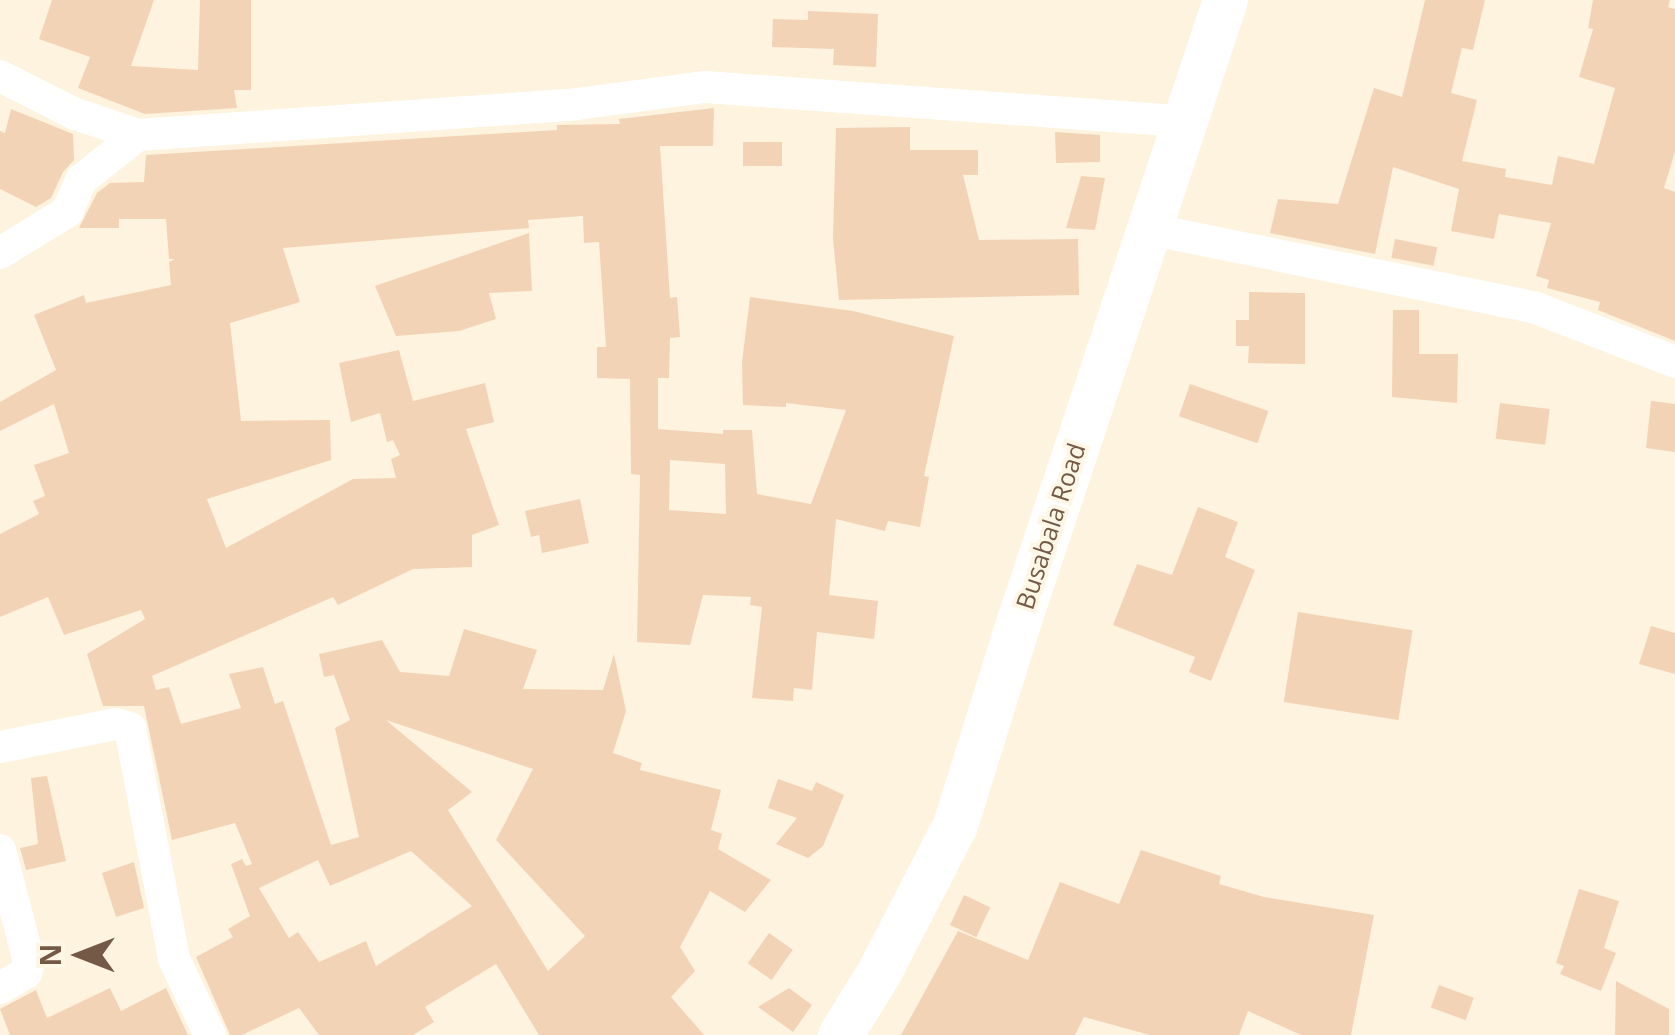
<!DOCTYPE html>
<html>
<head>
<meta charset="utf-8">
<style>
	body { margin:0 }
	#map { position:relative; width:1675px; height:1035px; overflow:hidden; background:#fdf3df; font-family:"Open Sans",sans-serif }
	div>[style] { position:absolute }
	.building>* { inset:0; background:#f3d3b6; transform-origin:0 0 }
	.street>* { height:32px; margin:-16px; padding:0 16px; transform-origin:16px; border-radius:16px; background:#fff }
	.secondary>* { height:45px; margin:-22.5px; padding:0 22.5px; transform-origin:22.5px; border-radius:22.5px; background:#fff }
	span { translate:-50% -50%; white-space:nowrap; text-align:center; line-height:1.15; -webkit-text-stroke:8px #fff7e6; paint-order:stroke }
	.street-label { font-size:25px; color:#745a46 }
	.north { position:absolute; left:30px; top:905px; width:100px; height:100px; -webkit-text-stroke:8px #fff7e6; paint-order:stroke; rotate:270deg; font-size:28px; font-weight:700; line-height:40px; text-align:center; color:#745a46 }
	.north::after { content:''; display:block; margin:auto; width:35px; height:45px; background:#745a46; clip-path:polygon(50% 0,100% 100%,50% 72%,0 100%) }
</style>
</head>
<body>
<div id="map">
	<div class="building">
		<div style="clip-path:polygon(52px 0,154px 0,131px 66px,198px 70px,200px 0,251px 0,251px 90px,234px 90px,237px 108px,145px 114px,78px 88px,90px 57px,39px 39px)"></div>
		<div style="clip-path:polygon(1425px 0,1485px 0,1473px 50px,1462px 48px,1451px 93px,1477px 100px,1462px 161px,1506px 169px,1505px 177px,1552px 185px,1558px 156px,1594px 164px,1615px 88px,1579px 77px,1593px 29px,1588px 28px,1593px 0,1670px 0,1668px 7px,1675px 9px,1675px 152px,1664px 188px,1675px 192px,1675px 341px,1598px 310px,1600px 302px,1547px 288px,1549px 280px,1536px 276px,1551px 223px,1499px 214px,1494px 239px,1451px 231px,1459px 189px,1393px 167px,1375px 254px,1270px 233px,1278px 199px,1338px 204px,1374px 88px,1402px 97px)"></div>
		<div style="clip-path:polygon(808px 11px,878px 14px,876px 67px,833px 65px,834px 49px,772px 47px,773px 19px,808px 20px)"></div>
		<div style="clip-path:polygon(evenodd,714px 108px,713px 146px,660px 146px,670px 298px,677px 297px,680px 337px,670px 338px,669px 378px,658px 378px,658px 429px,723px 434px,723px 430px,752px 430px,757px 494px,811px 504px,846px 410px,786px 403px,786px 407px,743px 405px,742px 362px,750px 297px,853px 311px,954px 336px,924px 476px,929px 477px,920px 527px,888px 521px,885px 531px,836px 519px,829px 595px,878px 601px,874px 639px,817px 632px,812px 690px,794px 688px,793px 701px,752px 698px,762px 607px,750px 605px,751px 597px,703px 595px,690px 645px,637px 642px,640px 475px,631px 474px,630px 379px,597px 378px,597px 347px,606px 347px,599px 242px,584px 243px,583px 216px,528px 220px,529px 228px,283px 248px,300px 302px,230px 323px,241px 421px,330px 420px,331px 460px,207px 499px,226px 548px,353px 479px,396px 478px,391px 459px,400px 455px,393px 440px,387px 442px,380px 413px,351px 422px,339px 363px,399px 350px,413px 401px,485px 383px,494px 422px,466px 429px,499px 525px,472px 535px,472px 567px,413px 569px,338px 605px,333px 597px,152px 676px,156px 690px,169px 687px,181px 724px,241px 708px,229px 674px,263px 667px,275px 704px,283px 701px,331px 845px,359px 837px,335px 728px,350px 720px,334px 675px,324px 677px,319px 654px,382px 640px,400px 672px,449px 676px,464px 629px,537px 650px,523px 689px,603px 690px,614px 654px,626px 711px,613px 753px,642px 763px,640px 770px,721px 790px,711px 830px,722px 834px,718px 849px,771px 880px,745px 912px,710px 891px,680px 947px,695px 971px,671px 997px,704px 1035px,539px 1035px,496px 964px,425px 1007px,434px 1022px,413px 1035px,319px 1035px,299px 1008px,242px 1035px,230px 1035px,196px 957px,233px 937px,228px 929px,250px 916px,231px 864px,242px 859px,246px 866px,252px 864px,235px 823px,172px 840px,144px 706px,103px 706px,87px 654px,145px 619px,141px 610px,64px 635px,48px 597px,0 617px,0 534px,39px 514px,33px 501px,45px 496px,34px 465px,69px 453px,54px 404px,0 431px,0 402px,56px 370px,34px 315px,84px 295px,86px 303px,171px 285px,169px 262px,175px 259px,169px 259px,166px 219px,119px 219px,119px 228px,79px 228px,97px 193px,110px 183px,144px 182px,146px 155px,557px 130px,557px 125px,620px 124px,619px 119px,714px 108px,670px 460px,725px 464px,726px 514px,669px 510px,670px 460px,714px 108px,386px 720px,533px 769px,496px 840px,585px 936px,548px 971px,448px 810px,472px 792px,386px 720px,714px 108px,411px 851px,472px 906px,376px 966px,366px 941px,319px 962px,298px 932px,289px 938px,259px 888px,318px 860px,330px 886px,411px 851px)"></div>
		<div style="clip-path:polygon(11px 109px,73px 134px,74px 160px,63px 172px,51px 198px,36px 207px,0 189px,0 131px,5px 133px)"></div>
		<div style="clip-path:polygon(910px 127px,910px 150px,978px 150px,978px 175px,963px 175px,979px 240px,1078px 239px,1079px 295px,839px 300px,833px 239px,836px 128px)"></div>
		<div style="clip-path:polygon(1055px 132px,1100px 135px,1100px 162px,1056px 163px)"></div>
		<div style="left:743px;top:142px;width:39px;height:24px"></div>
		<div style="clip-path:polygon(1081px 176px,1105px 178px,1095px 230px,1066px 228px)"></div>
		<div style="clip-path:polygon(529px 233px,532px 291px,489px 293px,496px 319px,459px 331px,396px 336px,375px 286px)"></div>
		<div style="left:1395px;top:239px;width:43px;height:19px;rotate:11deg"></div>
		<div style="clip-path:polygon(1249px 292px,1305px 293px,1305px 364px,1248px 363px,1249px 346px,1236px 346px,1236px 320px,1249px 320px)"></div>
		<div style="clip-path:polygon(1393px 310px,1419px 310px,1419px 354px,1458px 354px,1457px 403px,1392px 397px)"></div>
		<div style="left:1190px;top:384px;width:83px;height:34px;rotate:19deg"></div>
		<div style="clip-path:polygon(1651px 401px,1675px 404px,1675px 452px,1646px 448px)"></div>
		<div style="left:1500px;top:403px;width:50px;height:36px;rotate:7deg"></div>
		<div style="clip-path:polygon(580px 499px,589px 543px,542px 553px,539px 535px,531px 537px,525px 511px)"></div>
		<div style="clip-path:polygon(1198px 507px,1238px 522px,1225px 557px,1255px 570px,1211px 681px,1189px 672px,1195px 657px,1113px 625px,1137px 564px,1172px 575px)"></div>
		<div style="left:1298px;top:612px;width:116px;height:91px;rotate:9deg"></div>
		<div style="clip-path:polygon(1651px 626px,1675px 633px,1675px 674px,1639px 664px)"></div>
		<div style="clip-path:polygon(47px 776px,66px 861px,26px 870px,20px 848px,38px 844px,31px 778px)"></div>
		<div style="clip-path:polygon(778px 779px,812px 791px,816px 782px,844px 795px,823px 846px,808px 858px,776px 844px,797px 818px,768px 808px)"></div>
		<div style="clip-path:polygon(1141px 850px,1221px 876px,1219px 884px,1264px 897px,1374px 915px,1351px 1035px,1301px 1035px,1248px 1011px,1239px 1035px,1150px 1035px,1084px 1017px,1075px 1035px,901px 1035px,958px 931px,1028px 960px,1060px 882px,1119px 904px)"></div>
		<div style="clip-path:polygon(134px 862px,144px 908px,116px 917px,102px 873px)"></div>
		<div style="clip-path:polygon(1579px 889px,1619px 901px,1604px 948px,1616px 953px,1601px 991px,1560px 974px,1564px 966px,1556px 963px)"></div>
		<div style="left:964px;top:895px;width:29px;height:33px;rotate:25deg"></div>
		<div style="left:769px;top:933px;width:29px;height:37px;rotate:35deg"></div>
		<div style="clip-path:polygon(1616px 981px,1669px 1009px,1669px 1035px,1615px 1035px)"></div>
		<div style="left:1439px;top:985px;width:37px;height:24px;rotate:20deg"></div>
		<div style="clip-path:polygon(110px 988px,121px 1011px,166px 988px,188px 1035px,10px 1035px,0 1009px,36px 990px,47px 1018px)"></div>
		<div style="clip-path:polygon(789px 988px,812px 1005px,793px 1032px,758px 1007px)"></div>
	</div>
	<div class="street">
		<div style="left:0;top:76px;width:82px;rotate:26.9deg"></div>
		<div style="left:73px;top:113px;width:69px;rotate:18.7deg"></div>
		<div style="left:138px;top:135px;width:440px;rotate:-4deg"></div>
		<div style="left:577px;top:104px;width:129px;rotate:-7.6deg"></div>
		<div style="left:705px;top:87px;width:481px;rotate:4.1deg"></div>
		<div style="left:1149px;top:229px;width:395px;rotate:11.5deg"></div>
		<div style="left:1536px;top:308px;width:149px;rotate:21.2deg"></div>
		<div style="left:0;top:253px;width:79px;rotate:-31.5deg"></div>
		<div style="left:67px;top:212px;width:35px;rotate:-66deg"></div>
		<div style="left:81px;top:180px;width:73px;rotate:-38.3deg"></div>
		<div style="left:0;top:747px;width:117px;rotate:-11.3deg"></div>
		<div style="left:115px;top:724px;width:16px;rotate:15deg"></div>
		<div style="left:130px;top:728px;width:235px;rotate:79.2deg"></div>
		<div style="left:174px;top:959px;width:84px;rotate:64.7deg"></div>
		<div style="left:0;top:850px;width:116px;rotate:75.5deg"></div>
		<div style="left:29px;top:962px;width:11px;rotate:105deg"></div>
		<div style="left:26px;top:973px;width:30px;rotate:150deg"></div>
	</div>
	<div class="secondary">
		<div style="left:840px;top:1035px;width:74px;rotate:-58.2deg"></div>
		<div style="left:879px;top:972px;width:165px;rotate:-62.7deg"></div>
		<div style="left:955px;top:825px;width:215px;rotate:-72.7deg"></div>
		<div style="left:1019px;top:620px;width:653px;rotate:-71.62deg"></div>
	</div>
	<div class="street-label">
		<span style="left:1050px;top:526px;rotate:-72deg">Busabala Road</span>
	</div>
	<div class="north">N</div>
</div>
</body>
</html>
